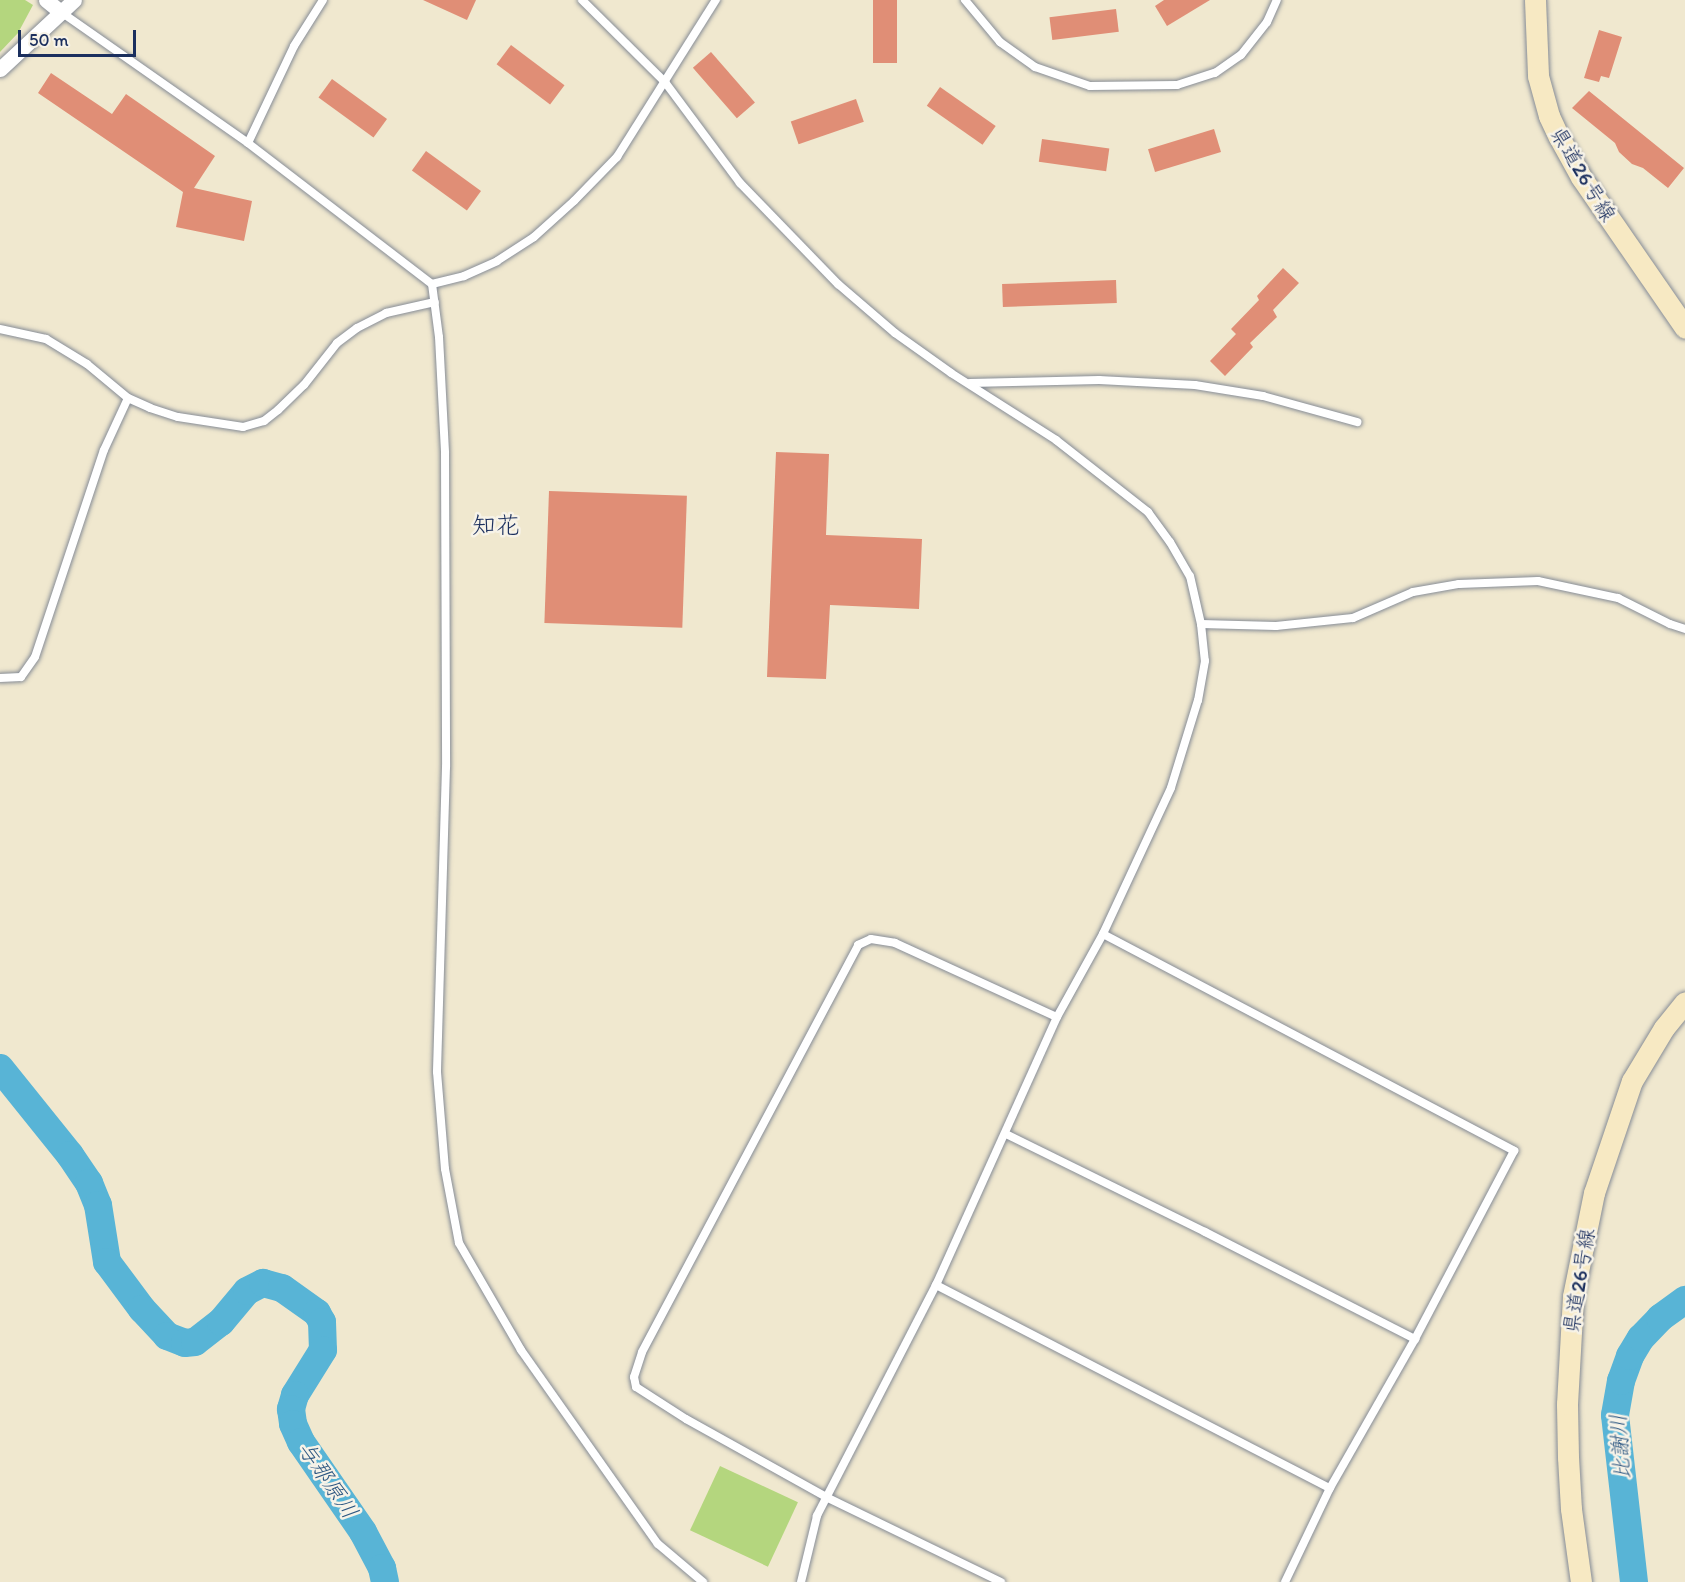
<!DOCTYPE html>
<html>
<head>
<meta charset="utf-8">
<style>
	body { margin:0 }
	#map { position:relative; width:1685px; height:1582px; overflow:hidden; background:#f0e8cf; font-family:Itim,"Klee One",sans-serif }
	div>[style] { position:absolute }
	.green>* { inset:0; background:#b4d67e; transform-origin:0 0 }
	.river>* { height:28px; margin:-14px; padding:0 14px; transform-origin:14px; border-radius:14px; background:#58b4d6 }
	.building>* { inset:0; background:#e08e76; transform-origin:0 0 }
	.roads { filter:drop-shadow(0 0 2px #868c96) drop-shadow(0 0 2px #868c96) }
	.lane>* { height:8px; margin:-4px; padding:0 4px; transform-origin:4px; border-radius:4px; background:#fff }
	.street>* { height:15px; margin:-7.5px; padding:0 7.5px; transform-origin:7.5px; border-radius:7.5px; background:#fff }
	.secondary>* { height:21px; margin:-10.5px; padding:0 10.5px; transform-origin:10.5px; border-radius:10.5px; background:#f7e9c3 }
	span { translate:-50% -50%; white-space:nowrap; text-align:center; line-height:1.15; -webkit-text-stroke:5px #f7f3e8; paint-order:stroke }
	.street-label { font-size:21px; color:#1b2f5e }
	.water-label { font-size:22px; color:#2d5782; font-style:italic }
	.quarter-label { font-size:24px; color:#1b2f5e }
	.scale { position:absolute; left:18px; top:30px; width:118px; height:27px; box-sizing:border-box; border:3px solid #1b2f5e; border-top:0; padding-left:8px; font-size:18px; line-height:21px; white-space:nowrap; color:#1b2f5e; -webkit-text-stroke:4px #f7f3e8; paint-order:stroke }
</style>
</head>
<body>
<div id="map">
	<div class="green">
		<div style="clip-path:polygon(0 0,25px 0,33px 5px,18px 33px,0 52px)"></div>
		<div style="left:720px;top:1466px;width:86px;height:71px;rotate:25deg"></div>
	</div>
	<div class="river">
		<div style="left:0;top:1068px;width:112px;rotate:51.2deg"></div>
		<div style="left:70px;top:1155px;width:34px;rotate:56deg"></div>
		<div style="left:89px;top:1183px;width:24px;rotate:68deg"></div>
		<div style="left:98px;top:1205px;width:58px;rotate:81deg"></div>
		<div style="left:107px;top:1262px;width:59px;rotate:53.3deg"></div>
		<div style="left:142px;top:1309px;width:37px;rotate:47deg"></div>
		<div style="left:167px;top:1336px;width:19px;rotate:21deg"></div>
		<div style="left:185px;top:1343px;width:10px;rotate:-6deg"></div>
		<div style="left:195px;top:1342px;width:33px;rotate:-38deg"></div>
		<div style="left:221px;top:1322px;width:40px;rotate:-50deg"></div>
		<div style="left:247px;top:1291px;width:18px;rotate:-27deg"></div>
		<div style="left:263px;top:1283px;width:20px;rotate:15deg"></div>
		<div style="left:282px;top:1288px;width:43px;rotate:35.5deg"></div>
		<div style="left:317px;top:1313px;width:10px;rotate:61deg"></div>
		<div style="left:322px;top:1322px;width:28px;rotate:88deg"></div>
		<div style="left:323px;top:1350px;width:53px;rotate:121.9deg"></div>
		<div style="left:295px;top:1395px;width:15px;rotate:106deg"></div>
		<div style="left:291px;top:1409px;width:15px;rotate:82deg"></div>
		<div style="left:293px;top:1424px;width:20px;rotate:66deg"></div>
		<div style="left:301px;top:1442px;width:109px;rotate:55.4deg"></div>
		<div style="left:363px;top:1532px;width:41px;rotate:62.2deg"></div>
		<div style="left:382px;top:1568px;width:14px;rotate:78deg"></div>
		<div style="left:1634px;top:1582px;width:168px;rotate:-96.5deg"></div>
		<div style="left:1615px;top:1415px;width:35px;rotate:-80deg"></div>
		<div style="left:1621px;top:1381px;width:27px;rotate:-70deg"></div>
		<div style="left:1630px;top:1356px;width:21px;rotate:-59deg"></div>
		<div style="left:1641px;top:1338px;width:28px;rotate:-46deg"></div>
		<div style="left:1660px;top:1318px;width:31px;rotate:-36deg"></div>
	</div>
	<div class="building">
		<div style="clip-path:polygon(423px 0,476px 0,467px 20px)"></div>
		<div style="left:873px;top:0;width:24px;height:63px"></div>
		<div style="clip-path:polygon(1164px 0,1210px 0,1167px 26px,1155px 6px)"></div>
		<div style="left:1116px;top:9px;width:23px;height:67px;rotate:83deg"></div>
		<div style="clip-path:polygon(1599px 30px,1622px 37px,1609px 78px,1601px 76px,1599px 82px,1584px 78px)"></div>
		<div style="left:511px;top:45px;width:67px;height:24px;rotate:37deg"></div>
		<div style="left:711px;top:52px;width:67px;height:24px;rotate:49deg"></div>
		<div style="clip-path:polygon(51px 73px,112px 114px,126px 94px,215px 156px,194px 188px,252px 201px,244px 241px,176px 227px,183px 192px,38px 93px)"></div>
		<div style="left:332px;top:79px;width:68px;height:23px;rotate:36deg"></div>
		<div style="left:940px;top:87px;width:68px;height:23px;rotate:35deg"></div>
		<div style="clip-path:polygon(1589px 91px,1684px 168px,1668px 188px,1643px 168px,1632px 164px,1619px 152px,1615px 143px,1572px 108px)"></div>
		<div style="left:856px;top:99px;width:24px;height:69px;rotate:71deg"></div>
		<div style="left:1214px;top:129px;width:24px;height:69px;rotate:73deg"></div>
		<div style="left:1042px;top:139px;width:68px;height:23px;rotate:8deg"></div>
		<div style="left:426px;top:151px;width:68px;height:24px;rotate:36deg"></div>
		<div style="clip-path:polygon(1283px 268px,1299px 283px,1273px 310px,1277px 317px,1250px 343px,1253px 347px,1225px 376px,1210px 361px,1236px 334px,1231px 329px,1259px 300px,1257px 296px)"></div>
		<div style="left:1116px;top:280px;width:23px;height:114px;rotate:88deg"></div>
		<div style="clip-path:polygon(776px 452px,829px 454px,826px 535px,922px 539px,919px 609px,830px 605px,826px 679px,767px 677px)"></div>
		<div style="left:549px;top:491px;width:138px;height:132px;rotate:2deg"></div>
	</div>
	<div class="roads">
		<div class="lane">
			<div style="left:582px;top:0;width:117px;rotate:44.7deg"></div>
			<div style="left:665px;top:82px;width:126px;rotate:53.4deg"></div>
			<div style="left:740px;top:183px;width:141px;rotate:45.9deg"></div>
			<div style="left:838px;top:284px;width:75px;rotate:40.7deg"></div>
			<div style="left:895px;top:333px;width:69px;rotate:35.5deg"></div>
			<div style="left:951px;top:373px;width:125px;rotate:32.5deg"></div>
			<div style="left:1056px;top:440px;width:117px;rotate:38deg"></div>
			<div style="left:1148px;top:512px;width:37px;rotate:54deg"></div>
			<div style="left:1170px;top:542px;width:39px;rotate:60deg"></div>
			<div style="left:1190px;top:576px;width:49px;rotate:77.1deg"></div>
			<div style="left:1201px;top:624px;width:37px;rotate:84deg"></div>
			<div style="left:1205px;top:661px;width:40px;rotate:100deg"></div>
			<div style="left:1198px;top:700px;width:92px;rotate:107.1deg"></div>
			<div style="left:1171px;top:788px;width:161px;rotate:115deg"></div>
			<div style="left:1103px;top:934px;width:95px;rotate:119deg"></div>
			<div style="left:1057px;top:1017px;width:294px;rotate:114.3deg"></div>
			<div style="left:936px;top:1285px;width:260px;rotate:117.3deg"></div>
			<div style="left:817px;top:1516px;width:68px;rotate:103.6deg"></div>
			<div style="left:965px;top:0;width:55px;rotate:50.2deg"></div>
			<div style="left:1000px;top:42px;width:43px;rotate:35.5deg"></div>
			<div style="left:1035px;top:67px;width:58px;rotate:19.1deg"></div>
			<div style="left:1090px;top:86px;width:87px;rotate:-0.7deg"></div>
			<div style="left:1177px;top:85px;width:40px;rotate:-18deg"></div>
			<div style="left:1215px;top:73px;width:32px;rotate:-35deg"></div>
			<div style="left:1241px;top:55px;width:42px;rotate:-51.8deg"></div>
			<div style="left:1267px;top:22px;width:24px;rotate:-66deg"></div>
			<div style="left:61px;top:12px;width:228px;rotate:35deg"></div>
			<div style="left:248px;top:143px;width:232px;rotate:37.5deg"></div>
			<div style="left:432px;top:284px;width:53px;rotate:82.5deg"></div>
			<div style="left:439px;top:337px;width:116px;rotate:87deg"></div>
			<div style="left:445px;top:453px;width:314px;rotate:89.8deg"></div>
			<div style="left:446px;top:767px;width:305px;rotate:91.7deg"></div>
			<div style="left:437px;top:1072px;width:97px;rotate:85.3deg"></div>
			<div style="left:445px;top:1169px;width:75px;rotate:79.3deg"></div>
			<div style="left:459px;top:1243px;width:124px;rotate:59.9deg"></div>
			<div style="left:521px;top:1350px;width:237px;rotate:54.8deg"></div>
			<div style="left:658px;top:1544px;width:59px;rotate:40.2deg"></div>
			<div style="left:248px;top:143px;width:107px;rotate:-64.6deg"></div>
			<div style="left:294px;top:46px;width:54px;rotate:-57.8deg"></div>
			<div style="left:432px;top:284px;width:33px;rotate:-14deg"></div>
			<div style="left:464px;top:276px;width:36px;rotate:-24deg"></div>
			<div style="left:497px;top:261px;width:44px;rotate:-33deg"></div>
			<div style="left:534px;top:237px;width:54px;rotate:-42deg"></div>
			<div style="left:574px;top:201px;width:62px;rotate:-45.7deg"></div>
			<div style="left:617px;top:157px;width:186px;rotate:-57.8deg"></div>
			<div style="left:0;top:329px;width:47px;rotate:12.3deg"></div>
			<div style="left:46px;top:339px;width:48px;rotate:31.4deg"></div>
			<div style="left:87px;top:364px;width:53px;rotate:39.7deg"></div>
			<div style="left:128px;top:398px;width:24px;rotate:24deg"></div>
			<div style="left:150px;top:408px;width:29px;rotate:18deg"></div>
			<div style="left:178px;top:417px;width:66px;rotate:8.7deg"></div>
			<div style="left:243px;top:427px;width:22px;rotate:-16deg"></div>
			<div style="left:264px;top:421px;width:18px;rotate:-38deg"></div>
			<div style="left:278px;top:410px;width:36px;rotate:-44deg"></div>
			<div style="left:304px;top:385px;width:53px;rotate:-51.8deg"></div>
			<div style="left:337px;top:343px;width:25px;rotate:-37deg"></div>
			<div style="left:357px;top:328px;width:33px;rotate:-27deg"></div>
			<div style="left:386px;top:313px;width:50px;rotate:-12.7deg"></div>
			<div style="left:970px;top:383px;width:129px;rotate:-1.3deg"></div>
			<div style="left:1099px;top:380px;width:96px;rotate:3deg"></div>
			<div style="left:1195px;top:385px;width:69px;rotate:9.2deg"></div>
			<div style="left:1263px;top:396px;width:98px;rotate:15.5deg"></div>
			<div style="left:1201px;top:624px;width:75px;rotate:1.5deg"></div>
			<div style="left:1276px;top:626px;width:77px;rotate:-5.9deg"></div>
			<div style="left:1353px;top:618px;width:65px;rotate:-23.4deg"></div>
			<div style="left:1413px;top:592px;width:47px;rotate:-9.9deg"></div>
			<div style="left:1459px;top:584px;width:79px;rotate:-2.2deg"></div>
			<div style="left:1538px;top:581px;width:82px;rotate:12deg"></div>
			<div style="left:1618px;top:598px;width:58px;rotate:26.6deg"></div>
			<div style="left:1670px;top:624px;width:16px;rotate:18deg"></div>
			<div style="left:0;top:678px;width:21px;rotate:-3deg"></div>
			<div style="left:21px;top:677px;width:24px;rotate:-55deg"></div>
			<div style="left:35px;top:657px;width:218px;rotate:-71.6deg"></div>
			<div style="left:104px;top:450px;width:57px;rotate:-65.2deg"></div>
			<div style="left:1103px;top:934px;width:465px;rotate:27.8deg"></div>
			<div style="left:1514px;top:1151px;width:212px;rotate:117.8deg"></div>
			<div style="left:1415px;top:1339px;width:172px;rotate:119.7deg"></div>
			<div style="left:1330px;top:1488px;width:104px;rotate:115.6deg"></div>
			<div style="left:1006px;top:1134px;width:222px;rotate:26.2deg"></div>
			<div style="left:1205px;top:1232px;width:236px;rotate:27deg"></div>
			<div style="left:936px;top:1285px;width:443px;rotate:27.3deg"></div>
			<div style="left:1001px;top:1582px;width:192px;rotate:-154.1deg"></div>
			<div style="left:828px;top:1498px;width:162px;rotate:-150.9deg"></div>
			<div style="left:686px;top:1419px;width:59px;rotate:-147.4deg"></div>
			<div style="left:636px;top:1387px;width:10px;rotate:-101deg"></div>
			<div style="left:634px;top:1377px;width:26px;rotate:-72deg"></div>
			<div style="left:642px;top:1352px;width:461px;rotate:-62deg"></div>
			<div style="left:858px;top:945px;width:14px;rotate:-25deg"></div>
			<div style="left:871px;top:939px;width:24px;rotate:9deg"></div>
			<div style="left:895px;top:943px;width:178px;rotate:24.6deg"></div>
		</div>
		<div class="street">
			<div style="left:46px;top:0;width:19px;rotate:39deg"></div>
			<div style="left:0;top:69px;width:101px;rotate:-43deg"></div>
		</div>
		<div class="secondary">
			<div style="left:1535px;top:0;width:76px;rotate:87.7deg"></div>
			<div style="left:1538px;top:76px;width:41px;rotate:74.6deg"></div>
			<div style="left:1549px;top:116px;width:23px;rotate:65deg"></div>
			<div style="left:1559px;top:137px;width:46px;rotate:61.2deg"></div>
			<div style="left:1581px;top:177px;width:183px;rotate:55.4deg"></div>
			<div style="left:1581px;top:1582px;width:74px;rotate:-97.8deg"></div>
			<div style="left:1571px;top:1509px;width:52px;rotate:-93.3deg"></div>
			<div style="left:1568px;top:1457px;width:53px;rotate:-91.1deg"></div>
			<div style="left:1567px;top:1404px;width:108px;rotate:-86.8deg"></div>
			<div style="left:1573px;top:1296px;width:105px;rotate:-78.5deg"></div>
			<div style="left:1594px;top:1193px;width:118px;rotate:-71.3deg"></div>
			<div style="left:1632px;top:1081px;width:62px;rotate:-58.9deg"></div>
			<div style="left:1664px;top:1028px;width:33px;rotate:-51deg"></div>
		</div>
	</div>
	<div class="street-label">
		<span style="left:1583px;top:174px;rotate:59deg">県道26号線</span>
		<span style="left:1579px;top:1281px;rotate:-81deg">県道26号線</span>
	</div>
	<div class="water-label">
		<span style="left:1620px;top:1447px;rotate:-94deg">比謝川</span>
		<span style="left:328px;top:1480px;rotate:56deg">与那原川</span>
	</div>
	<div class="quarter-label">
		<span style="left:496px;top:525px">知花</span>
	</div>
	<div class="scale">50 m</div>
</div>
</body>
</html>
